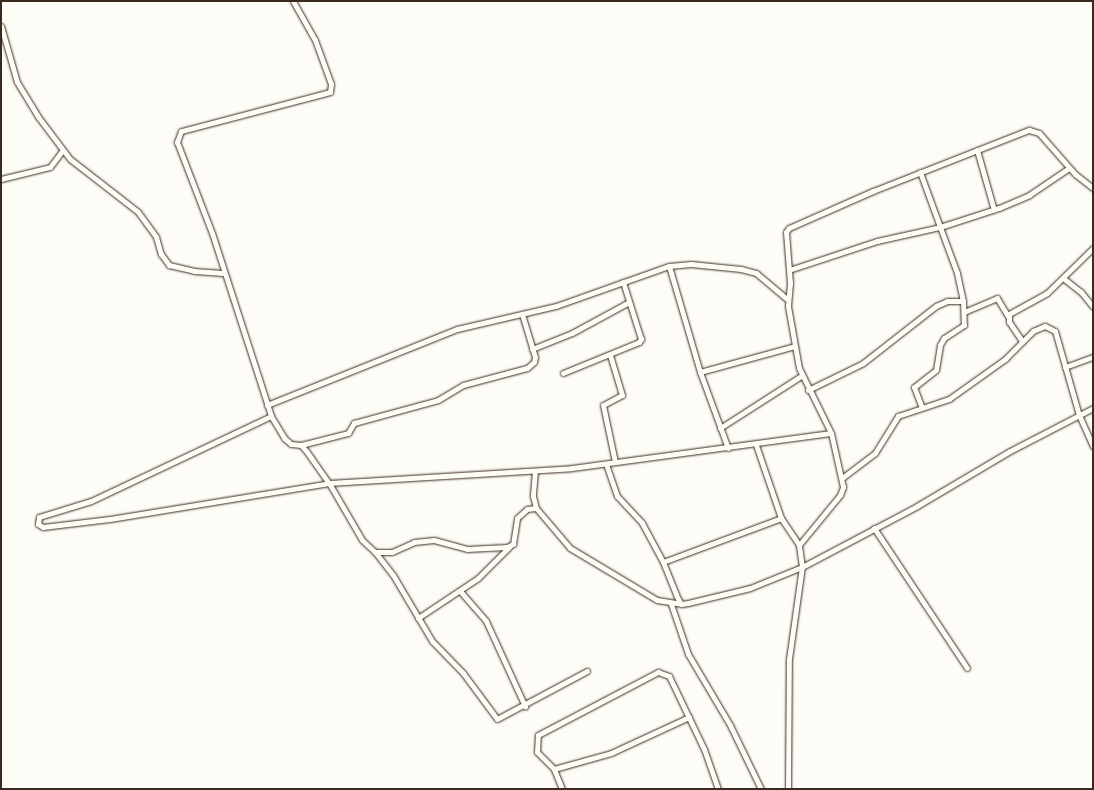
<!DOCTYPE html>
<html>
<head>
<meta charset="utf-8">
<style>
	body { margin:0 }
	#map { position:relative; width:1094px; height:790px; overflow:hidden; background:#fdfcf7; font-family:Kalam,sans-serif }
	div>[style] { position:absolute }
	.roads { filter:drop-shadow(0 0 1px #3b2a1e) drop-shadow(0 0 1px #3b2a1e) }
	.minor>* { height:5px; margin:-2.5px; padding:0 2.5px; transform-origin:2.5px; border-radius:2.5px; background:#fdfcf7 }
	span { translate:-50% -50%; white-space:nowrap; text-align:center; line-height:1.15; -webkit-text-stroke:3.5px #fdfcf7; paint-order:stroke }
	.frame { position:absolute; inset:0; border:2px solid #3b2a1e; pointer-events:none }
</style>
</head>
<body>
<div id="map">
	<div class="roads">
		<div class="minor">
			<div style="left:293px;top:1px;width:45px;rotate:60.6deg"></div>
			<div style="left:315px;top:40px;width:47px;rotate:70deg"></div>
			<div style="left:331px;top:84px;width:8px;rotate:97deg"></div>
			<div style="left:330px;top:92px;width:154px;rotate:165.3deg"></div>
			<div style="left:181px;top:131px;width:12px;rotate:110deg"></div>
			<div style="left:177px;top:142px;width:97px;rotate:69deg"></div>
			<div style="left:212px;top:233px;width:192px;rotate:72.1deg"></div>
			<div style="left:271px;top:416px;width:26px;rotate:59deg"></div>
			<div style="left:284px;top:438px;width:9px;rotate:41deg"></div>
			<div style="left:291px;top:444px;width:10px;rotate:6deg"></div>
			<div style="left:301px;top:445px;width:9px;rotate:49deg"></div>
			<div style="left:307px;top:452px;width:38px;rotate:55deg"></div>
			<div style="left:329px;top:483px;width:66px;rotate:59.9deg"></div>
			<div style="left:362px;top:540px;width:18px;rotate:43deg"></div>
			<div style="left:375px;top:552px;width:17px"></div>
			<div style="left:392px;top:552px;width:24px;rotate:-24deg"></div>
			<div style="left:414px;top:542px;width:20px;rotate:-6deg"></div>
			<div style="left:434px;top:540px;width:34px;rotate:15deg"></div>
			<div style="left:467px;top:549px;width:40px;rotate:-2.9deg"></div>
			<div style="left:507px;top:547px;width:7px;rotate:-27deg"></div>
			<div style="left:513px;top:544px;width:26px;rotate:-81deg"></div>
			<div style="left:517px;top:518px;width:13px;rotate:-42deg"></div>
			<div style="left:527px;top:509px;width:9px;rotate:-6deg"></div>
			<div style="left:1px;top:26px;width:58px;rotate:74.1deg"></div>
			<div style="left:17px;top:82px;width:42px;rotate:58.6deg"></div>
			<div style="left:39px;top:118px;width:51px;rotate:52.9deg"></div>
			<div style="left:70px;top:159px;width:86px;rotate:37.9deg"></div>
			<div style="left:138px;top:212px;width:31px;rotate:54deg"></div>
			<div style="left:156px;top:237px;width:18px;rotate:74deg"></div>
			<div style="left:161px;top:254px;width:14px;rotate:54deg"></div>
			<div style="left:169px;top:265px;width:26px;rotate:13deg"></div>
			<div style="left:194px;top:271px;width:29px;rotate:4deg"></div>
			<div style="left:977px;top:150px;width:62px;rotate:74.2deg"></div>
			<div style="left:920px;top:172px;width:59px;rotate:70deg"></div>
			<div style="left:940px;top:227px;width:62px;rotate:-17.9deg"></div>
			<div style="left:999px;top:208px;width:33px;rotate:-23deg"></div>
			<div style="left:1029px;top:195px;width:48px;rotate:-34deg"></div>
			<div style="left:1px;top:179px;width:50px;rotate:-13.8deg"></div>
			<div style="left:50px;top:167px;width:20px;rotate:-53deg"></div>
			<div style="left:669px;top:266px;width:110px;rotate:73.7deg"></div>
			<div style="left:700px;top:372px;width:81px;rotate:69.8deg"></div>
			<div style="left:789px;top:270px;width:93px;rotate:-18.2deg"></div>
			<div style="left:877px;top:241px;width:65px;rotate:-12.5deg"></div>
			<div style="left:940px;top:227px;width:49px;rotate:69.7deg"></div>
			<div style="left:957px;top:273px;width:29px;rotate:78deg"></div>
			<div style="left:1063px;top:278px;width:23px;rotate:38deg"></div>
			<div style="left:1081px;top:292px;width:19px;rotate:51deg"></div>
			<div style="left:964px;top:312px;width:36px;rotate:-23deg"></div>
			<div style="left:997px;top:298px;width:21px;rotate:59deg"></div>
			<div style="left:1022px;top:341px;width:23px;rotate:-124deg"></div>
			<div style="left:1009px;top:322px;width:8px;rotate:-90deg"></div>
			<div style="left:1009px;top:314px;width:43px;rotate:-28.9deg"></div>
			<div style="left:1047px;top:293px;width:64px;rotate:-44.4deg"></div>
			<div style="left:532px;top:349px;width:43px;rotate:-21.8deg"></div>
			<div style="left:572px;top:333px;width:65px;rotate:-28.5deg"></div>
			<div style="left:610px;top:355px;width:42px;rotate:73.3deg"></div>
			<div style="left:622px;top:395px;width:21px;rotate:152deg"></div>
			<div style="left:603px;top:405px;width:58px;rotate:78.1deg"></div>
			<div style="left:1065px;top:367px;width:30px;rotate:-20deg"></div>
			<div style="left:700px;top:372px;width:98px;rotate:-15.3deg"></div>
			<div style="left:563px;top:373px;width:82px;rotate:-22.2deg"></div>
			<div style="left:639px;top:342px;width:4px;rotate:-56deg"></div>
			<div style="left:641px;top:339px;width:60px;rotate:-107.5deg"></div>
			<div style="left:808px;top:390px;width:61px;rotate:-26.1deg"></div>
			<div style="left:863px;top:363px;width:93px;rotate:-38deg"></div>
			<div style="left:936px;top:306px;width:12px;rotate:-24deg"></div>
			<div style="left:947px;top:301px;width:16px"></div>
			<div style="left:963px;top:301px;width:24px;rotate:88deg"></div>
			<div style="left:964px;top:325px;width:24px;rotate:147deg"></div>
			<div style="left:944px;top:338px;width:8px;rotate:120deg"></div>
			<div style="left:940px;top:345px;width:25px;rotate:99deg"></div>
			<div style="left:936px;top:370px;width:28px;rotate:142deg"></div>
			<div style="left:914px;top:387px;width:22px;rotate:69deg"></div>
			<div style="left:267px;top:405px;width:205px;rotate:-21.8deg"></div>
			<div style="left:457px;top:329px;width:102px;rotate:-13.1deg"></div>
			<div style="left:556px;top:306px;width:120px;rotate:-19.5deg"></div>
			<div style="left:669px;top:266px;width:22px;rotate:-5deg"></div>
			<div style="left:691px;top:264px;width:50px;rotate:5.7deg"></div>
			<div style="left:741px;top:269px;width:16px;rotate:15deg"></div>
			<div style="left:756px;top:273px;width:40px;rotate:40deg"></div>
			<div style="left:271px;top:416px;width:199px;rotate:154.7deg"></div>
			<div style="left:91px;top:501px;width:54px;rotate:162.9deg"></div>
			<div style="left:39px;top:517px;width:7px;rotate:98deg"></div>
			<div style="left:38px;top:524px;width:6px;rotate:31deg"></div>
			<div style="left:43px;top:527px;width:67px;rotate:-6.8deg"></div>
			<div style="left:110px;top:519px;width:222px;rotate:-9.3deg"></div>
			<div style="left:329px;top:483px;width:243px;rotate:-3.5deg"></div>
			<div style="left:572px;top:468px;width:261px;rotate:-7.7deg"></div>
			<div style="left:720px;top:428px;width:96px;rotate:-32.7deg"></div>
			<div style="left:301px;top:445px;width:49px;rotate:-14.3deg"></div>
			<div style="left:348px;top:433px;width:12px;rotate:-59deg"></div>
			<div style="left:354px;top:423px;width:87px;rotate:-15.3deg"></div>
			<div style="left:438px;top:400px;width:29px;rotate:-31deg"></div>
			<div style="left:463px;top:385px;width:66px;rotate:-14.9deg"></div>
			<div style="left:527px;top:368px;width:9px;rotate:-41deg"></div>
			<div style="left:534px;top:362px;width:5px;rotate:-79deg"></div>
			<div style="left:535px;top:357px;width:45px;rotate:-106.8deg"></div>
			<div style="left:756px;top:445px;width:77px;rotate:71.1deg"></div>
			<div style="left:781px;top:518px;width:32px;rotate:56deg"></div>
			<div style="left:606px;top:464px;width:34px;rotate:71deg"></div>
			<div style="left:617px;top:496px;width:37px;rotate:47deg"></div>
			<div style="left:642px;top:523px;width:44px;rotate:61.7deg"></div>
			<div style="left:663px;top:562px;width:35px;rotate:68deg"></div>
			<div style="left:676px;top:595px;width:10px;rotate:61deg"></div>
			<div style="left:681px;top:604px;width:7px;rotate:-8deg"></div>
			<div style="left:688px;top:603px;width:64px;rotate:-13.6deg"></div>
			<div style="left:750px;top:588px;width:56px;rotate:-22deg"></div>
			<div style="left:802px;top:567px;width:130px;rotate:-27.9deg"></div>
			<div style="left:917px;top:506px;width:108px;rotate:-30.6deg"></div>
			<div style="left:1010px;top:451px;width:93px;rotate:-27.4deg"></div>
			<div style="left:535px;top:471px;width:25px;rotate:95deg"></div>
			<div style="left:533px;top:496px;width:12px;rotate:76deg"></div>
			<div style="left:536px;top:508px;width:52px;rotate:49.6deg"></div>
			<div style="left:570px;top:548px;width:101px;rotate:30.9deg"></div>
			<div style="left:657px;top:600px;width:24px;rotate:9deg"></div>
			<div style="left:842px;top:478px;width:41px;rotate:-37.1deg"></div>
			<div style="left:875px;top:453px;width:44px;rotate:-58.1deg"></div>
			<div style="left:898px;top:416px;width:54px;rotate:-18.4deg"></div>
			<div style="left:949px;top:399px;width:69px;rotate:-35.5deg"></div>
			<div style="left:1005px;top:359px;width:40px;rotate:-45deg"></div>
			<div style="left:1033px;top:331px;width:13px;rotate:-23deg"></div>
			<div style="left:1045px;top:326px;width:11px;rotate:27deg"></div>
			<div style="left:1055px;top:331px;width:87px;rotate:74.1deg"></div>
			<div style="left:1079px;top:415px;width:34px;rotate:66deg"></div>
			<div style="left:874px;top:528px;width:168px;rotate:56.4deg"></div>
			<div style="left:375px;top:552px;width:29px;rotate:52deg"></div>
			<div style="left:393px;top:575px;width:77px;rotate:59.4deg"></div>
			<div style="left:432px;top:641px;width:45px;rotate:45.9deg"></div>
			<div style="left:463px;top:673px;width:57px;rotate:53.5deg"></div>
			<div style="left:497px;top:719px;width:102px;rotate:-28.1deg"></div>
			<div style="left:663px;top:562px;width:126px;rotate:-20.4deg"></div>
			<div style="left:460px;top:591px;width:40px;rotate:49deg"></div>
			<div style="left:486px;top:621px;width:94px;rotate:65.4deg"></div>
			<div style="left:671px;top:604px;width:53px;rotate:71.2deg"></div>
			<div style="left:688px;top:654px;width:82px;rotate:59.4deg"></div>
			<div style="left:730px;top:725px;width:71px;rotate:64.2deg"></div>
			<div style="left:418px;top:618px;width:72px;rotate:-33.7deg"></div>
			<div style="left:478px;top:578px;width:45px;rotate:-45deg"></div>
			<div style="left:554px;top:769px;width:59px;rotate:-15.7deg"></div>
			<div style="left:611px;top:753px;width:86px;rotate:-24.8deg"></div>
			<div style="left:562px;top:789px;width:22px;rotate:-112deg"></div>
			<div style="left:554px;top:769px;width:24px;rotate:-135deg"></div>
			<div style="left:537px;top:752px;width:17px;rotate:-87deg"></div>
			<div style="left:538px;top:735px;width:136px;rotate:-27.7deg"></div>
			<div style="left:658px;top:672px;width:12px;rotate:20deg"></div>
			<div style="left:669px;top:676px;width:81px;rotate:64.4deg"></div>
			<div style="left:704px;top:749px;width:42px;rotate:70.7deg"></div>
			<div style="left:788px;top:789px;width:130px;rotate:-89.6deg"></div>
			<div style="left:789px;top:659px;width:93px;rotate:-82deg"></div>
			<div style="left:802px;top:567px;width:22px;rotate:-98deg"></div>
			<div style="left:799px;top:545px;width:65px;rotate:-50.6deg"></div>
			<div style="left:840px;top:495px;width:9px;rotate:-69deg"></div>
			<div style="left:843px;top:487px;width:55px;rotate:-102.5deg"></div>
			<div style="left:831px;top:433px;width:72px;rotate:-116.2deg"></div>
			<div style="left:799px;top:368px;width:63px;rotate:-100.1deg"></div>
			<div style="left:788px;top:306px;width:23px;rotate:-85deg"></div>
			<div style="left:790px;top:283px;width:51px;rotate:-94.5deg"></div>
			<div style="left:786px;top:232px;width:5px;rotate:-53deg"></div>
			<div style="left:789px;top:228px;width:92px;rotate:-23.8deg"></div>
			<div style="left:873px;top:191px;width:168px;rotate:-21.4deg"></div>
			<div style="left:1029px;top:130px;width:10px;rotate:17deg"></div>
			<div style="left:1039px;top:133px;width:55px;rotate:48.7deg"></div>
			<div style="left:1075px;top:174px;width:23px;rotate:38deg"></div>
		</div>
	</div>
	<div class="frame"></div>
</div>
</body>
</html>
